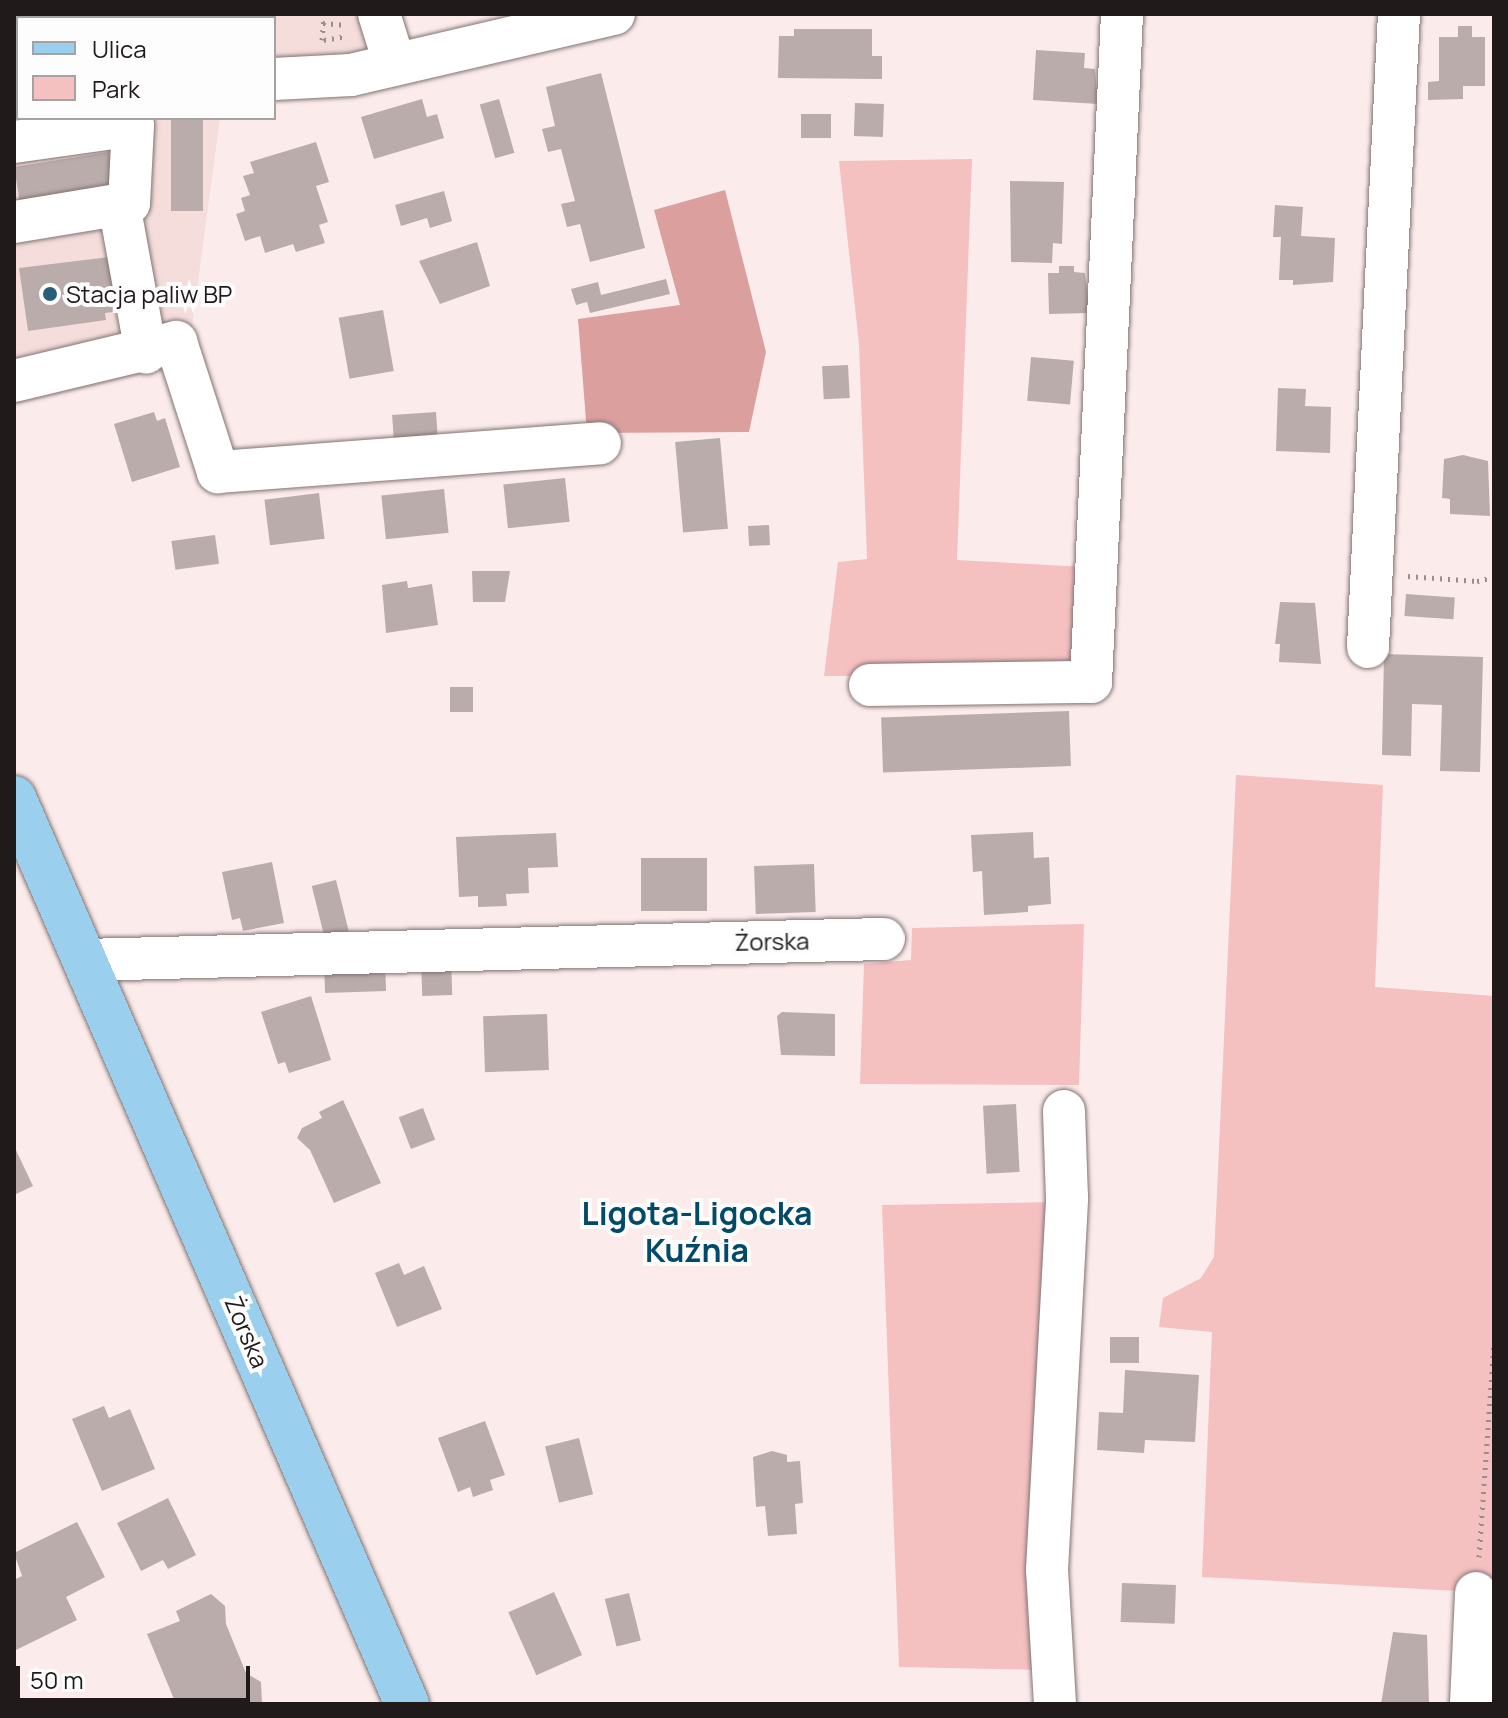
<!DOCTYPE html>
<html>
<head>
<meta charset="utf-8">
<style>
	body { margin:0 }
	#map { position:relative; width:1508px; height:1718px; overflow:hidden; background:#fbeceb; font-family:Manrope,sans-serif }
	div>[style] { position:absolute }
	.built>* { inset:0; background:#f5dddc }
	.green>* { inset:0; background:#f5c0c0 }
	.forest>* { inset:0; background:#db9f9e }
	.building>* { inset:0; background:#bbacac; transform-origin:0 0 }
	.path>* { height:5px; margin-top:-2.5px; transform-origin:0; background:repeating-linear-gradient(90deg,#988e8d 0 2px,transparent 0 8px) }
	.roads { filter:drop-shadow(0 0 2px #817473) drop-shadow(0 0 2px #817473) }
	.minor>* { height:42px; margin:-21px; padding:0 21px; transform-origin:21px; border-radius:21px; background:#fff }
	.major>* { height:44px; margin:-22px; padding:0 22px; transform-origin:22px; border-radius:22px; background:#9ad0ed }
	.dots>* { width:22px; height:22px; translate:-50% -50%; box-sizing:border-box; border:4px solid #fdfdfd; border-radius:50% }
	span { translate:-50% -50%; white-space:nowrap; text-align:center; line-height:1.15; -webkit-text-stroke:8px #fdfdfd; paint-order:stroke }
	.poi-label { font-size:24px; color:#201a1a }
	.left { translate:0 -50%; text-align:left }
	.street-label { font-size:24px; color:#201a1a }
	.district-label { font-size:32px; color:#034968; font-weight:700 }
	.frame { position:absolute; inset:0; border:16px solid #201a1a; pointer-events:none }
	.legend { position:absolute; left:16px; top:16px; width:260px; height:104px; box-sizing:border-box; background:#fdfdfd; border:2px solid #a5a2a2; margin:0; padding:10px 14px; list-style:none; font-size:24px; color:#201a1a }
	.legend li { display:flex; align-items:center; gap:16px; height:40px }
	.legend b { width:40px; border:2px solid #a5a2a2 }
	.scale { position:absolute; left:16px; top:1666px; width:234px; height:36px; box-sizing:border-box; border:4px solid #201a1a; border-top:0; padding-left:10px; font-size:24px; line-height:28px; white-space:nowrap; color:#201a1a; -webkit-text-stroke:6px #fdfdfd; paint-order:stroke }
</style>
</head>
<body>
<div id="map">
	<div class="built">
		<div style="clip-path:polygon(14px 14px,369px 14px,384px 62px,274px 60px,274px 18px,18px 18px,18px 34px)"></div>
		<div style="clip-path:polygon(14px 69px,18px 118px,220px 118px,186px 372px,153px 372px,14px 405px)"></div>
	</div>
	<div class="green">
		<div style="clip-path:polygon(972px 159px,957px 560px,1085px 567px,1082px 674px,824px 676px,838px 562px,867px 559px,859px 344px,839px 161px)"></div>
		<div style="clip-path:polygon(1236px 775px,1383px 785px,1375px 987px,1494px 996px,1494px 1593px,1202px 1577px,1212px 1332px,1159px 1327px,1163px 1298px,1201px 1278px,1214px 1257px)"></div>
		<div style="clip-path:polygon(1084px 924px,1079px 1085px,860px 1084px,864px 964px,911px 960px,912px 928px)"></div>
		<div style="clip-path:polygon(1057px 1202px,1043px 1670px,899px 1667px,882px 1205px)"></div>
	</div>
	<div class="forest">
		<div style="clip-path:polygon(725px 190px,766px 352px,749px 432px,587px 433px,578px 319px,680px 305px,654px 210px)"></div>
	</div>
	<div class="building">
		<div style="clip-path:polygon(1458px 26px,1472px 26px,1472px 37px,1485px 37px,1485px 86px,1463px 86px,1463px 99px,1428px 100px,1428px 82px,1439px 81px,1439px 37px,1458px 37px)"></div>
		<div style="clip-path:polygon(794px 29px,872px 29px,872px 56px,882px 56px,882px 79px,778px 78px,779px 36px,794px 36px)"></div>
		<div style="clip-path:polygon(1036px 50px,1085px 53px,1084px 68px,1095px 69px,1098px 104px,1033px 100px)"></div>
		<div style="clip-path:polygon(601px 73px,645px 248px,590px 262px,580px 224px,567px 227px,561px 204px,575px 201px,561px 149px,548px 152px,542px 129px,555px 126px,546px 87px)"></div>
		<div style="clip-path:polygon(422px 99px,427px 117px,437px 114px,444px 138px,374px 159px,361px 117px)"></div>
		<div style="left:499px;top:99px;width:56px;height:20px;rotate:74deg"></div>
		<div style="left:855px;top:103px;width:29px;height:33px;rotate:2deg"></div>
		<div style="left:801px;top:114px;width:30px;height:24px"></div>
		<div style="left:171px;top:118px;width:32px;height:93px"></div>
		<div style="clip-path:polygon(316px 142px,329px 182px,316px 186px,328px 222px,319px 225px,325px 243px,296px 252px,293px 244px,265px 253px,260px 236px,245px 241px,236px 214px,245px 211px,241px 198px,250px 195px,243px 176px,254px 173px,250px 162px)"></div>
		<div style="left:109px;top:152px;width:38px;height:96px;rotate:81deg"></div>
		<div style="clip-path:polygon(1010px 181px,1064px 182px,1062px 244px,1053px 243px,1052px 263px,1011px 262px)"></div>
		<div style="clip-path:polygon(444px 191px,452px 221px,430px 228px,427px 218px,401px 226px,395px 205px)"></div>
		<div style="clip-path:polygon(1275px 205px,1303px 207px,1301px 236px,1335px 238px,1333px 282px,1293px 285px,1293px 280px,1279px 280px,1281px 237px,1273px 237px)"></div>
		<div style="clip-path:polygon(477px 242px,490px 286px,440px 304px,419px 261px)"></div>
		<div style="clip-path:polygon(134px 254px,142px 308px,105px 313px,106px 320px,28px 331px,19px 268px)"></div>
		<div style="clip-path:polygon(1059px 266px,1074px 266px,1074px 272px,1085px 273px,1090px 313px,1049px 314px,1048px 273px,1059px 273px)"></div>
		<div style="clip-path:polygon(666px 279px,670px 294px,590px 313px,587px 302px,576px 305px,571px 289px,598px 282px,601px 295px)"></div>
		<div style="left:383px;top:310px;width:62px;height:45px;rotate:80deg"></div>
		<div style="left:1031px;top:357px;width:43px;height:44px;rotate:5deg"></div>
		<div style="left:848px;top:365px;width:33px;height:26px;rotate:87deg"></div>
		<div style="clip-path:polygon(1278px 388px,1306px 389px,1305px 406px,1331px 407px,1330px 453px,1276px 451px)"></div>
		<div style="clip-path:polygon(154px 412px,157px 421px,165px 418px,180px 467px,132px 482px,114px 424px)"></div>
		<div style="left:436px;top:412px;width:32px;height:44px;rotate:86deg"></div>
		<div style="left:720px;top:438px;width:91px;height:45px;rotate:85deg"></div>
		<div style="clip-path:polygon(1463px 455px,1488px 461px,1490px 516px,1450px 514px,1450px 499px,1442px 498px,1444px 459px)"></div>
		<div style="left:565px;top:478px;width:44px;height:62px;rotate:84deg"></div>
		<div style="left:444px;top:489px;width:44px;height:63px;rotate:84deg"></div>
		<div style="left:319px;top:493px;width:46px;height:55px;rotate:83deg"></div>
		<div style="left:769px;top:525px;width:20px;height:21px;rotate:87deg"></div>
		<div style="left:215px;top:535px;width:29px;height:44px;rotate:82deg"></div>
		<div style="clip-path:polygon(472px 571px,510px 571px,505px 602px,473px 602px)"></div>
		<div style="clip-path:polygon(407px 581px,408px 588px,432px 584px,438px 625px,386px 633px,382px 585px)"></div>
		<div style="left:1406px;top:594px;width:49px;height:22px;rotate:4deg"></div>
		<div style="clip-path:polygon(1280px 602px,1315px 603px,1321px 664px,1279px 662px,1280px 644px,1275px 644px)"></div>
		<div style="clip-path:polygon(1384px 654px,1483px 657px,1480px 772px,1440px 771px,1442px 705px,1412px 704px,1411px 756px,1382px 755px)"></div>
		<div style="left:450px;top:687px;width:23px;height:25px"></div>
		<div style="left:1069px;top:711px;width:55px;height:188px;rotate:88deg"></div>
		<div style="clip-path:polygon(1033px 832px,1034px 858px,1049px 857px,1051px 904px,1028px 906px,1028px 912px,984px 915px,982px 871px,973px 872px,971px 835px)"></div>
		<div style="clip-path:polygon(556px 833px,558px 867px,528px 868px,529px 893px,506px 894px,507px 906px,478px 907px,478px 896px,459px 897px,456px 837px)"></div>
		<div style="left:641px;top:858px;width:66px;height:53px"></div>
		<div style="clip-path:polygon(272px 862px,284px 923px,243px 931px,240px 918px,232px 920px,222px 872px)"></div>
		<div style="left:814px;top:864px;width:48px;height:60px;rotate:88deg"></div>
		<div style="left:336px;top:880px;width:59px;height:25px;rotate:76deg"></div>
		<div style="left:451px;top:959px;width:36px;height:30px;rotate:88deg"></div>
		<div style="left:385px;top:961px;width:30px;height:61px;rotate:88deg"></div>
		<div style="clip-path:polygon(311px 996px,331px 1060px,289px 1073px,285px 1062px,278px 1064px,261px 1012px)"></div>
		<div style="clip-path:polygon(782px 1012px,835px 1014px,835px 1056px,781px 1055px,777px 1016px)"></div>
		<div style="left:547px;top:1014px;width:56px;height:64px;rotate:88deg"></div>
		<div style="clip-path:polygon(343px 1100px,381px 1183px,334px 1203px,310px 1150px,297px 1138px,302px 1128px,322px 1118px,319px 1112px)"></div>
		<div style="left:1016px;top:1104px;width:68px;height:33px;rotate:87deg"></div>
		<div style="left:423px;top:1108px;width:34px;height:26px;rotate:69deg"></div>
		<div style="clip-path:polygon(14px 1146px,33px 1186px,14px 1195px)"></div>
		<div style="clip-path:polygon(399px 1263px,404px 1275px,424px 1266px,442px 1309px,397px 1327px,375px 1273px)"></div>
		<div style="left:1110px;top:1337px;width:29px;height:26px"></div>
		<div style="clip-path:polygon(1125px 1370px,1199px 1375px,1195px 1442px,1145px 1440px,1144px 1453px,1097px 1450px,1099px 1412px,1123px 1413px)"></div>
		<div style="clip-path:polygon(104px 1406px,109px 1418px,130px 1409px,155px 1469px,102px 1491px,72px 1419px)"></div>
		<div style="clip-path:polygon(485px 1421px,505px 1475px,490px 1480px,493px 1490px,473px 1497px,470px 1487px,458px 1492px,438px 1438px)"></div>
		<div style="left:579px;top:1438px;width:58px;height:35px;rotate:76deg"></div>
		<div style="clip-path:polygon(772px 1451px,787px 1455px,787px 1462px,800px 1461px,803px 1503px,795px 1504px,797px 1534px,768px 1536px,765px 1506px,756px 1507px,753px 1457px)"></div>
		<div style="clip-path:polygon(168px 1498px,196px 1555px,168px 1569px,163px 1560px,141px 1571px,117px 1523px)"></div>
		<div style="clip-path:polygon(77px 1522px,105px 1577px,66px 1597px,77px 1620px,14px 1651px,14px 1580px,22px 1576px,14px 1553px)"></div>
		<div style="left:1122px;top:1583px;width:54px;height:39px;rotate:2deg"></div>
		<div style="left:554px;top:1592px;width:69px;height:50px;rotate:66deg"></div>
		<div style="left:629px;top:1593px;width:49px;height:25px;rotate:76deg"></div>
		<div style="clip-path:polygon(211px 1594px,225px 1606px,226px 1624px,246px 1673px,261px 1682px,262px 1704px,176px 1704px,147px 1634px,180px 1621px,176px 1611px)"></div>
		<div style="clip-path:polygon(1393px 1632px,1427px 1635px,1429px 1704px,1381px 1704px)"></div>
	</div>
	<div class="path">
		<div style="left:203px;top:18px;width:4px;rotate:-76deg"></div>
		<div style="left:323px;top:23px;width:23px;rotate:5deg"></div>
		<div style="left:322px;top:40px;width:23px;rotate:-85deg"></div>
		<div style="left:324px;top:40px;width:23px;rotate:-10deg"></div>
		<div style="left:1408px;top:576px;width:69px;rotate:4.1deg"></div>
		<div style="left:1477px;top:581px;width:17px;rotate:-13deg"></div>
		<div style="left:1479px;top:1557px;width:215px;rotate:-86deg"></div>
	</div>
	<div class="roads">
		<div class="minor">
			<div style="left:379px;top:14px;width:53px;rotate:72.6deg"></div>
			<div style="left:14px;top:51px;width:4px"></div>
			<div style="left:274px;top:79px;width:77px;rotate:-3deg"></div>
			<div style="left:351px;top:75px;width:270px;rotate:-13.1deg"></div>
			<div style="left:14px;top:142px;width:120px;rotate:-8.1deg"></div>
			<div style="left:133px;top:125px;width:78px;rotate:92.9deg"></div>
			<div style="left:129px;top:203px;width:117px;rotate:170.6deg"></div>
			<div style="left:119px;top:204px;width:151px;rotate:79.7deg"></div>
			<div style="left:14px;top:381px;width:167px;rotate:-13.5deg"></div>
			<div style="left:176px;top:342px;width:137px;rotate:72.1deg"></div>
			<div style="left:218px;top:472px;width:383px;rotate:-4.3deg"></div>
			<div style="left:1368px;top:647px;width:634px;rotate:-87.2deg"></div>
			<div style="left:870px;top:685px;width:221px;rotate:-0.8deg"></div>
			<div style="left:1091px;top:682px;width:669px;rotate:-87.34deg"></div>
			<div style="left:85px;top:960px;width:799px;rotate:-1.51deg"></div>
			<div style="left:1055px;top:1704px;width:134px;rotate:-93.4deg"></div>
			<div style="left:1047px;top:1570px;width:373px;rotate:-86.9deg"></div>
			<div style="left:1067px;top:1198px;width:87px;rotate:-92deg"></div>
			<div style="left:1471px;top:1704px;width:111px;rotate:-87.4deg"></div>
		</div>
		<div class="major">
			<div style="left:14px;top:798px;width:988px;rotate:66.55deg"></div>
		</div>
	</div>
	<div class="dots">
		<div style="left:50px;top:294px;background:#295e7a"></div>
	</div>
	<div class="poi-label">
		<span class="left" style="left:66px;top:294px">Stacja paliw BP</span>
	</div>
	<div class="street-label">
		<span style="left:772px;top:941px;rotate:-1deg">Żorska</span>
		<span style="left:247px;top:1332px;rotate:67deg">Żorska</span>
	</div>
	<div class="district-label">
		<span style="left:697px;top:1232px">Ligota-Ligocka<br>Kuźnia</span>
	</div>
	<div class="frame"></div>
	<ul class="legend">
	<li><b style="height:10px;background:#9ad0ed"></b>Ulica</li>
	<li><b style="height:22px;background:#f5c0c0"></b>Park</li>
	</ul>
	<div class="scale">50 m</div>
</div>
</body>
</html>
